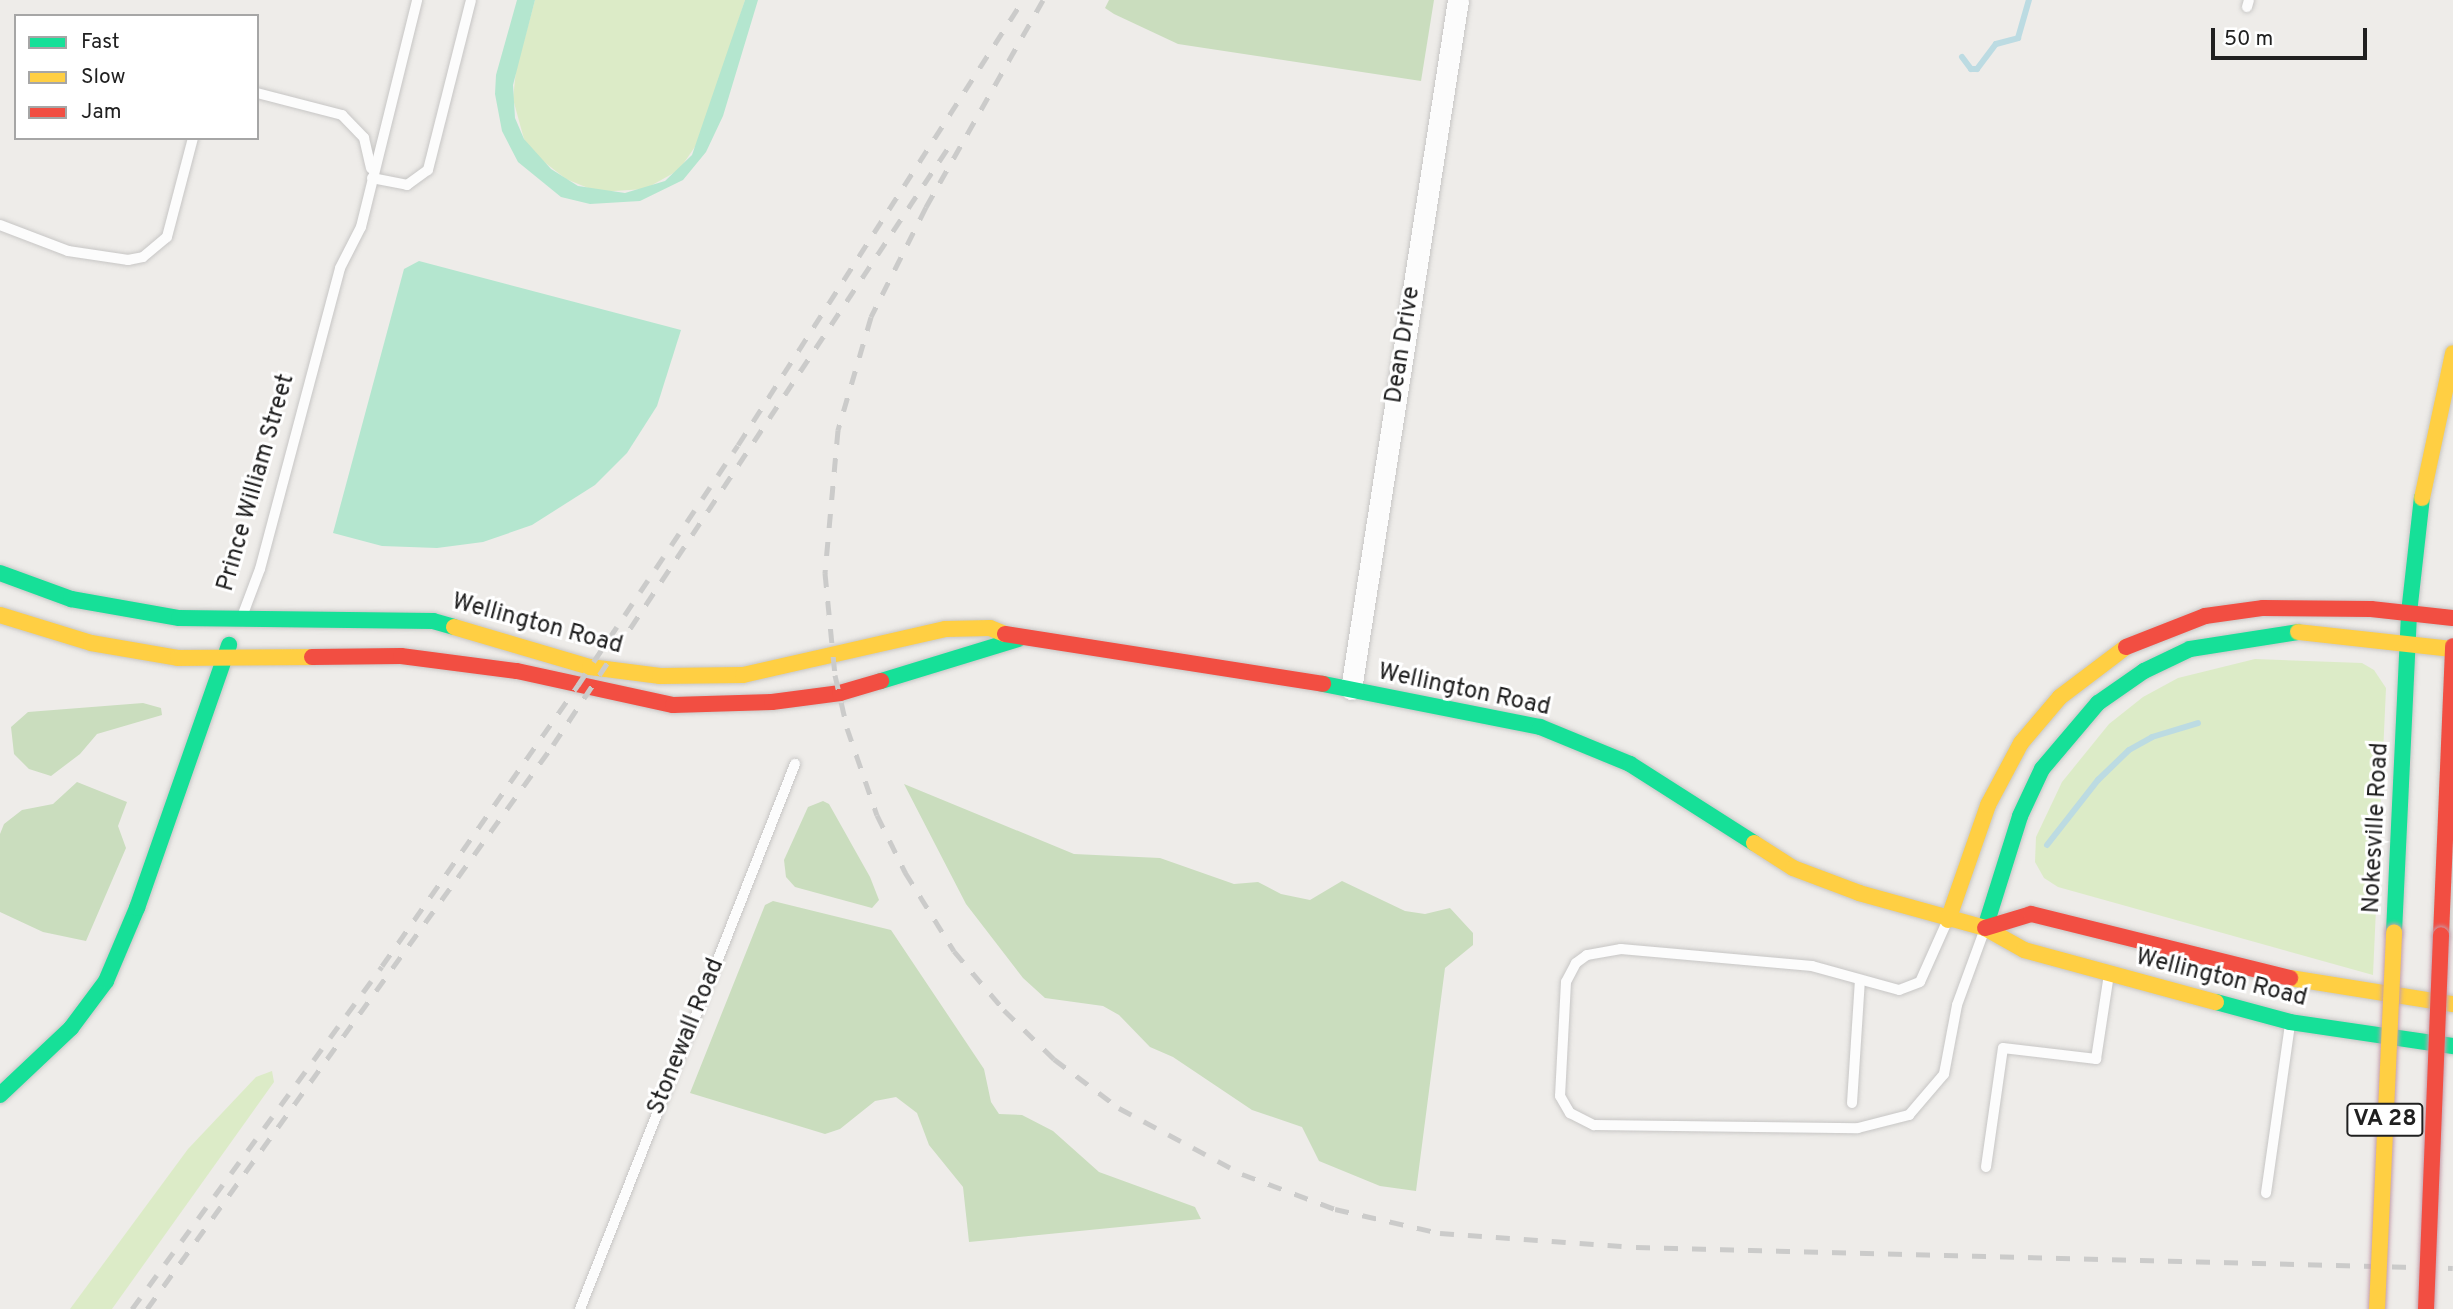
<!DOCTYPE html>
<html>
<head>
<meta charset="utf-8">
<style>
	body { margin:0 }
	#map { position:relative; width:2453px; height:1309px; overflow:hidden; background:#eeece9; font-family:Overpass,sans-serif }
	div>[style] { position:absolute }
	.grass>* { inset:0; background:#dcebc7 }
	.forest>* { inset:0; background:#caddbe }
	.pitch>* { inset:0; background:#b4e6cf }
	.stream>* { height:6px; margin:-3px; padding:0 3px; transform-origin:3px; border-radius:3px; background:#bcdbe2 }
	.roads { filter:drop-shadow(0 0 2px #c7c6c5) drop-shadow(0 0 2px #c7c6c5) }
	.lane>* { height:10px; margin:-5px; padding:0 5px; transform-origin:5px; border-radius:5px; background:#fcfcfc }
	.street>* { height:21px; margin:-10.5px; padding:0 10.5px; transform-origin:10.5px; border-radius:10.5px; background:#fcfcfc }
	.fast>* { height:16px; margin:-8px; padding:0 8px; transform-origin:8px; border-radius:8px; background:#16e098 }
	.slow>* { height:16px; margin:-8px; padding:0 8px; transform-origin:8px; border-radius:8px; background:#ffcf43 }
	.jam>* { height:16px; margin:-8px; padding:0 8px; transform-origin:8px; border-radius:8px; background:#f24e42 }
	.rail>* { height:5px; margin-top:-2.5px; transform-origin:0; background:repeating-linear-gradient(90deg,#cbcbca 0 14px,transparent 0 28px) }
	.bridges { filter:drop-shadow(0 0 2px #c49fac) drop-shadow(0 0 2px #c49fac) }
	.slow-bridge>* { height:16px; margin:-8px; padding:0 8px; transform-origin:8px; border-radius:8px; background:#ffcf43 }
	.jam-bridge>* { height:16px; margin:-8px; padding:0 8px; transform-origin:8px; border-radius:8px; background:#f24e42 }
	span { translate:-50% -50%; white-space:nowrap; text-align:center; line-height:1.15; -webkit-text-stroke:6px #fff; paint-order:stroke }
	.shield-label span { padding:2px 5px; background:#fff; border:2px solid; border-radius:5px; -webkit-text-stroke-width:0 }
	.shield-label { font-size:23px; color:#202020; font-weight:700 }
	.street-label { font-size:24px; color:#202020 }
	.legend { position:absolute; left:14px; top:14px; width:245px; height:126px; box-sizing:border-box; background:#fff; border:2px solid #a6a6a6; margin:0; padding:9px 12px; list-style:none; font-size:21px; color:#202020 }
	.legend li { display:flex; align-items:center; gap:14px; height:35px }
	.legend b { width:35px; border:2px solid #a6a6a6 }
	.scale { position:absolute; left:2211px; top:28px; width:156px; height:32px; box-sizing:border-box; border:4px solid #202020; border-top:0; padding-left:9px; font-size:21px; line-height:24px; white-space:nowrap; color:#202020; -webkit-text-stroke:5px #fff; paint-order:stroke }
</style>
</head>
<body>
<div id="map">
	<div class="grass">
		<div style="clip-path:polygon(535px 0,745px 0,701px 138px,679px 170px,645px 189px,598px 192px,566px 179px,534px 154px,524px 139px,513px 99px,516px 70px)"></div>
		<div style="clip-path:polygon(2255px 659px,2362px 663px,2374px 670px,2386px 688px,2373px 975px,2058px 887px,2044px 878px,2035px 862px,2036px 837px,2062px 782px,2109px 724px,2143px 697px,2178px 678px)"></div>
		<div style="clip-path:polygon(272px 1071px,274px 1082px,112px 1309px,70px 1309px,188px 1149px,256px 1077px)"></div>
	</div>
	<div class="forest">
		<div style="clip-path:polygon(1109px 0,1434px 0,1421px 81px,1178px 44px,1114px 14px,1105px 8px)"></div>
		<div style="clip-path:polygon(143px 703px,161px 708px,162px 715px,97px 734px,80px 754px,51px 776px,29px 769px,14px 754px,11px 727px,28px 712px)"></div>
		<div style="clip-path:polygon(77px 782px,127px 802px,118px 826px,126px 848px,86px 941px,43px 932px,0 912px,0 834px,4px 824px,22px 810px,53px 804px)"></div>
		<div style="clip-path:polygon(904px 784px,1074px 854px,1160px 858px,1234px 884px,1258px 882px,1281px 894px,1310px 900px,1342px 881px,1405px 911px,1425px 914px,1450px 908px,1473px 933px,1473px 945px,1445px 968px,1416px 1191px,1380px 1186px,1319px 1161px,1302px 1127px,1252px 1110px,1173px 1057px,1150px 1047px,1119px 1015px,1103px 1006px,1045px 998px,1023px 978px,966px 904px)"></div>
		<div style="clip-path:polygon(823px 801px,829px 804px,870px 877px,879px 900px,872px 908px,795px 887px,786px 877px,784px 860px,808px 807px)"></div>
		<div style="clip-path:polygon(773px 901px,891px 930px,984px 1069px,991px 1102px,999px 1114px,1022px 1115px,1053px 1131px,1099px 1172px,1195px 1207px,1201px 1219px,969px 1242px,963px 1187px,929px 1145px,917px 1113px,896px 1097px,875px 1101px,840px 1129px,825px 1134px,690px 1093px,765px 905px)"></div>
	</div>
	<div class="pitch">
		<div style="clip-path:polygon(517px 0,535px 0,513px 85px,515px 118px,524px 139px,551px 169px,578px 186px,625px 193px,665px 181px,692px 155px,745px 0,758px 0,723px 116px,706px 152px,683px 180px,640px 201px,590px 204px,561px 197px,518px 162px,502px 131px,495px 94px,496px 75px)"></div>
		<div style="clip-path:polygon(419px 261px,681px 330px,657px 406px,627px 453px,595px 485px,532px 525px,483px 542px,437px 548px,382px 546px,333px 533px,404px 269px)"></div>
	</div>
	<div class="stream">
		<div style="left:1962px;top:57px;width:15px;rotate:53deg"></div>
		<div style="left:1971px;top:69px;width:6px"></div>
		<div style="left:1977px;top:69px;width:31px;rotate:-53deg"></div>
		<div style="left:1996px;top:44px;width:23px;rotate:-15deg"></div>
		<div style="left:2018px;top:38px;width:40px;rotate:-74deg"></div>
		<div style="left:2047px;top:845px;width:83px;rotate:-51.9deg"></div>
		<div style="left:2098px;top:780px;width:43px;rotate:-44.1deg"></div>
		<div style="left:2129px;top:750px;width:26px;rotate:-29deg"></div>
		<div style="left:2152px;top:737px;width:48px;rotate:-16.9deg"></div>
	</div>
	<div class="roads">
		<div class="lane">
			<div style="left:2247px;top:7px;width:7px;rotate:-74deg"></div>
			<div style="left:257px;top:93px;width:88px;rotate:14.5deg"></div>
			<div style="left:342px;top:115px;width:32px;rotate:46deg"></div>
			<div style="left:364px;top:138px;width:31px;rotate:77deg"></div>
			<div style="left:372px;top:178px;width:36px;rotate:11deg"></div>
			<div style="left:407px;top:185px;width:26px;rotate:-36deg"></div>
			<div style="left:428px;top:170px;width:175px;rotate:-75.8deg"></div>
			<div style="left:0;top:225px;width:73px;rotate:20.9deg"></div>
			<div style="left:68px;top:251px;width:61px;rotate:8.5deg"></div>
			<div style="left:128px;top:260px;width:15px;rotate:-11deg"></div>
			<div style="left:143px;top:257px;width:31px;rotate:-40deg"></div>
			<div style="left:167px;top:237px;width:102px;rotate:-75.3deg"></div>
			<div style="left:243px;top:614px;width:48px;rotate:-69.3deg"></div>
			<div style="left:260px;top:569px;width:311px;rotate:-75.1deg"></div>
			<div style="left:340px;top:268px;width:46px;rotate:-62.9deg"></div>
			<div style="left:361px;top:227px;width:234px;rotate:-76.1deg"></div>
			<div style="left:1945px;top:926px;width:61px;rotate:114.1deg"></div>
			<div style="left:1920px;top:982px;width:22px;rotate:159deg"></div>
			<div style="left:1899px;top:990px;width:90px;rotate:-164.6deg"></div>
			<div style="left:1812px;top:966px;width:192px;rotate:-174.9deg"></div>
			<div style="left:1621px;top:949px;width:35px;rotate:170deg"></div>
			<div style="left:1587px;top:955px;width:14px;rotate:144deg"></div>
			<div style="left:1576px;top:963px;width:21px;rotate:118deg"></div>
			<div style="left:1566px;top:982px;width:114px;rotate:93deg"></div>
			<div style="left:1560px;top:1096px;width:20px;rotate:60deg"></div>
			<div style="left:1570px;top:1113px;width:27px;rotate:27deg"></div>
			<div style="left:1594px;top:1125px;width:264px;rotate:0.7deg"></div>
			<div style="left:1858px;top:1128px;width:53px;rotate:-14.3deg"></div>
			<div style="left:1909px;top:1115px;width:54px;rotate:-49.5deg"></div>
			<div style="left:1944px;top:1074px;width:70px;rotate:-79.3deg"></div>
			<div style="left:1957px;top:1005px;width:76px;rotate:-69.9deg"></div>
			<div style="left:1852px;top:1103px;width:123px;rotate:-86.3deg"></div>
			<div style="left:1986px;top:1167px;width:120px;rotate:-81.9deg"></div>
			<div style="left:2003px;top:1048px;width:94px;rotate:6.7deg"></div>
			<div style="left:2096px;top:1059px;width:86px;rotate:-81.3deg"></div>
			<div style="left:2266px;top:1193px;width:170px;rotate:-81.9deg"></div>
			<div style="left:580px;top:1309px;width:586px;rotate:-68.47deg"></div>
		</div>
		<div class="street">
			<div style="left:1351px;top:689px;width:697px;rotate:-81.17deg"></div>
		</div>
		<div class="fast">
			<div style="left:0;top:573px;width:76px;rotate:20.1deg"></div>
			<div style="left:71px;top:599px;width:110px;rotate:10deg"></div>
			<div style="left:179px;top:618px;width:254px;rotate:0.7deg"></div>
			<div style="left:433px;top:621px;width:22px;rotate:16deg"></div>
			<div style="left:881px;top:681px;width:143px;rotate:-17deg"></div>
			<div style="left:1323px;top:684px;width:221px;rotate:11.2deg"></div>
			<div style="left:1540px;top:727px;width:97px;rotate:22.3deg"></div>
			<div style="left:1630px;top:764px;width:147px;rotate:32.5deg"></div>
			<div style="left:1985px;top:928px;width:117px;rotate:-72.6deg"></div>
			<div style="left:2020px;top:816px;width:52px;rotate:-64.9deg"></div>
			<div style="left:2042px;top:769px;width:87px;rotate:-49.7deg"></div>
			<div style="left:2098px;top:703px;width:56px;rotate:-34.8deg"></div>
			<div style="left:2144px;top:671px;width:51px;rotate:-25.6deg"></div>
			<div style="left:2190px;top:649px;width:109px;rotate:-8.9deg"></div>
			<div style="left:2394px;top:932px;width:319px;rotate:-87.3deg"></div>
			<div style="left:2409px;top:613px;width:116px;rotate:-83.6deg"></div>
			<div style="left:2216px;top:1002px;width:77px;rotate:15.1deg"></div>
			<div style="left:2290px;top:1022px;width:165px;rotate:8.4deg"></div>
			<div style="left:0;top:1095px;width:98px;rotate:-43.3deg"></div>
			<div style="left:71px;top:1028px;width:59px;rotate:-53.3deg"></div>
			<div style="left:106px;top:981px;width:79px;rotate:-67deg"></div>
			<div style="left:137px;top:908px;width:279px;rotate:-70.7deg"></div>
		</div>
		<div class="slow">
			<div style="left:2422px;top:498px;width:148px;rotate:-77.9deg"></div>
			<div style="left:0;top:615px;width:95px;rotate:17.1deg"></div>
			<div style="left:91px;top:643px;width:88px;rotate:9.8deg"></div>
			<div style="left:178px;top:658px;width:134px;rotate:-0.4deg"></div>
			<div style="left:454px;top:627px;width:142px;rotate:16.4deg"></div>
			<div style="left:590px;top:667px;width:71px;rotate:7.3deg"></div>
			<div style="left:660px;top:676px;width:83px;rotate:-0.7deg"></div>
			<div style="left:743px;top:675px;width:207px;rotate:-12.8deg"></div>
			<div style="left:945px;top:629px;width:45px;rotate:-1.3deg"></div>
			<div style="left:990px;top:628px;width:16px;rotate:22deg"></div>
			<div style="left:2298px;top:632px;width:156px;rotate:6.3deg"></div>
			<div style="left:1754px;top:843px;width:46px;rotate:32.7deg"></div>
			<div style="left:1793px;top:868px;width:71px;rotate:20.7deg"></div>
			<div style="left:1859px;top:893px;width:131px;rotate:15.5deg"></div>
			<div style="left:1985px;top:928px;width:45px;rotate:29.4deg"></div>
			<div style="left:2024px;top:950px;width:199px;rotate:15.2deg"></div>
			<div style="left:1948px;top:920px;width:122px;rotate:-70.8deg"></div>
			<div style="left:1988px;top:805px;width:70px;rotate:-62deg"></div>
			<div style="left:2021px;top:743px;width:60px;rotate:-49.7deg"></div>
			<div style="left:2060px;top:697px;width:83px;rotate:-37.1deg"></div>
			<div style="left:2290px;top:978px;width:165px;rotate:9.1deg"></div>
		</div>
		<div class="jam">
			<div style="left:1005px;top:634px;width:322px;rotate:8.9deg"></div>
			<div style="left:2126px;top:647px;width:85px;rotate:-21.4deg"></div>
			<div style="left:2205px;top:616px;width:59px;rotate:-7.9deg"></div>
			<div style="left:2263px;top:608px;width:108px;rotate:0.5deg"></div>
			<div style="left:2371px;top:609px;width:82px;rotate:6.3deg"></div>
			<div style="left:312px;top:657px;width:89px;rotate:-0.6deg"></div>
			<div style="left:401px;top:656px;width:117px;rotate:7.4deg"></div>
			<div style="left:517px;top:671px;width:160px;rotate:12.3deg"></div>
			<div style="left:673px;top:705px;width:99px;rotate:-1.7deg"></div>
			<div style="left:772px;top:702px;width:69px;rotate:-7.5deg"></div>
			<div style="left:840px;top:693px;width:43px;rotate:-16.3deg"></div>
			<div style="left:1985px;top:928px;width:48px;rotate:-16.9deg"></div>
			<div style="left:2031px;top:914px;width:267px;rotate:13.9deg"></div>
			<div style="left:2441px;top:935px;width:289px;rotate:-87.6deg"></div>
		</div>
	</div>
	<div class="rail">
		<div style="left:1043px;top:0;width:238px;rotate:119.5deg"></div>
		<div style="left:926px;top:207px;width:123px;rotate:116.6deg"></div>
		<div style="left:871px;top:317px;width:118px;rotate:106.3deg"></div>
		<div style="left:838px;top:430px;width:144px;rotate:95.2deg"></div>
		<div style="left:825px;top:573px;width:102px;rotate:84.4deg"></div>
		<div style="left:835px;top:675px;width:54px;rotate:77.2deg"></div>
		<div style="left:847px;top:728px;width:92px;rotate:71deg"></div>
		<div style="left:877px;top:815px;width:64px;rotate:63.8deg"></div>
		<div style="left:905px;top:872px;width:93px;rotate:58.2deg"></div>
		<div style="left:954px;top:951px;width:77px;rotate:49.7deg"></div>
		<div style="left:1004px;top:1010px;width:70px;rotate:44.4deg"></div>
		<div style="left:1054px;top:1059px;width:81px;rotate:37deg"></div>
		<div style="left:1119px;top:1108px;width:140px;rotate:28.2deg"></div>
		<div style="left:1242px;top:1174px;width:99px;rotate:20.6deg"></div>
		<div style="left:1335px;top:1209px;width:108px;rotate:12.9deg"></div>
		<div style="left:1440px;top:1233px;width:196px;rotate:4.1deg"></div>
		<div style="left:1636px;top:1247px;width:817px;rotate:1.47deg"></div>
		<div style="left:132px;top:1309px;width:424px;rotate:-53.9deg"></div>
		<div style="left:382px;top:966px;width:343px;rotate:-55.1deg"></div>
		<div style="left:578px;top:685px;width:288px;rotate:-56.3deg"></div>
		<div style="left:738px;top:445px;width:528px;rotate:-57.36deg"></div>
		<div style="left:147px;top:1309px;width:695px;rotate:-54.25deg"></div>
		<div style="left:553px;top:745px;width:727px;rotate:-56.51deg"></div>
	</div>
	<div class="bridges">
		<div class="slow-bridge">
			<div style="left:2377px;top:1309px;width:377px;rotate:-87.4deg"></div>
		</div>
		<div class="jam-bridge">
			<div style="left:2426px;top:1309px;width:374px;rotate:-87.7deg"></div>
		</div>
	</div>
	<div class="shield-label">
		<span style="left:2385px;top:1120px">VA 28</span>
	</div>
	<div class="street-label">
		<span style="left:1404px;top:345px;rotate:-81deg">Dean Drive</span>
		<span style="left:257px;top:483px;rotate:-74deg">Prince William Street</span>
		<span style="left:537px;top:625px;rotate:15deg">Wellington Road</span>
		<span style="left:1464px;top:691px;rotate:12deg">Wellington Road</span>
		<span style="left:2377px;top:828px;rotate:-87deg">Nokesville Road</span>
		<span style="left:2221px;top:979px;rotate:14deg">Wellington Road</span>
		<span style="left:687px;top:1037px;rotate:-68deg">Stonewall Road</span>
	</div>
	<ul class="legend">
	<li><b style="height:9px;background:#16e098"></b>Fast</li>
	<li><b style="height:9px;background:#ffcf43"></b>Slow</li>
	<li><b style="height:9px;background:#f24e42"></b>Jam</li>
	</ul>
	<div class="scale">50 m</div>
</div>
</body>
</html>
